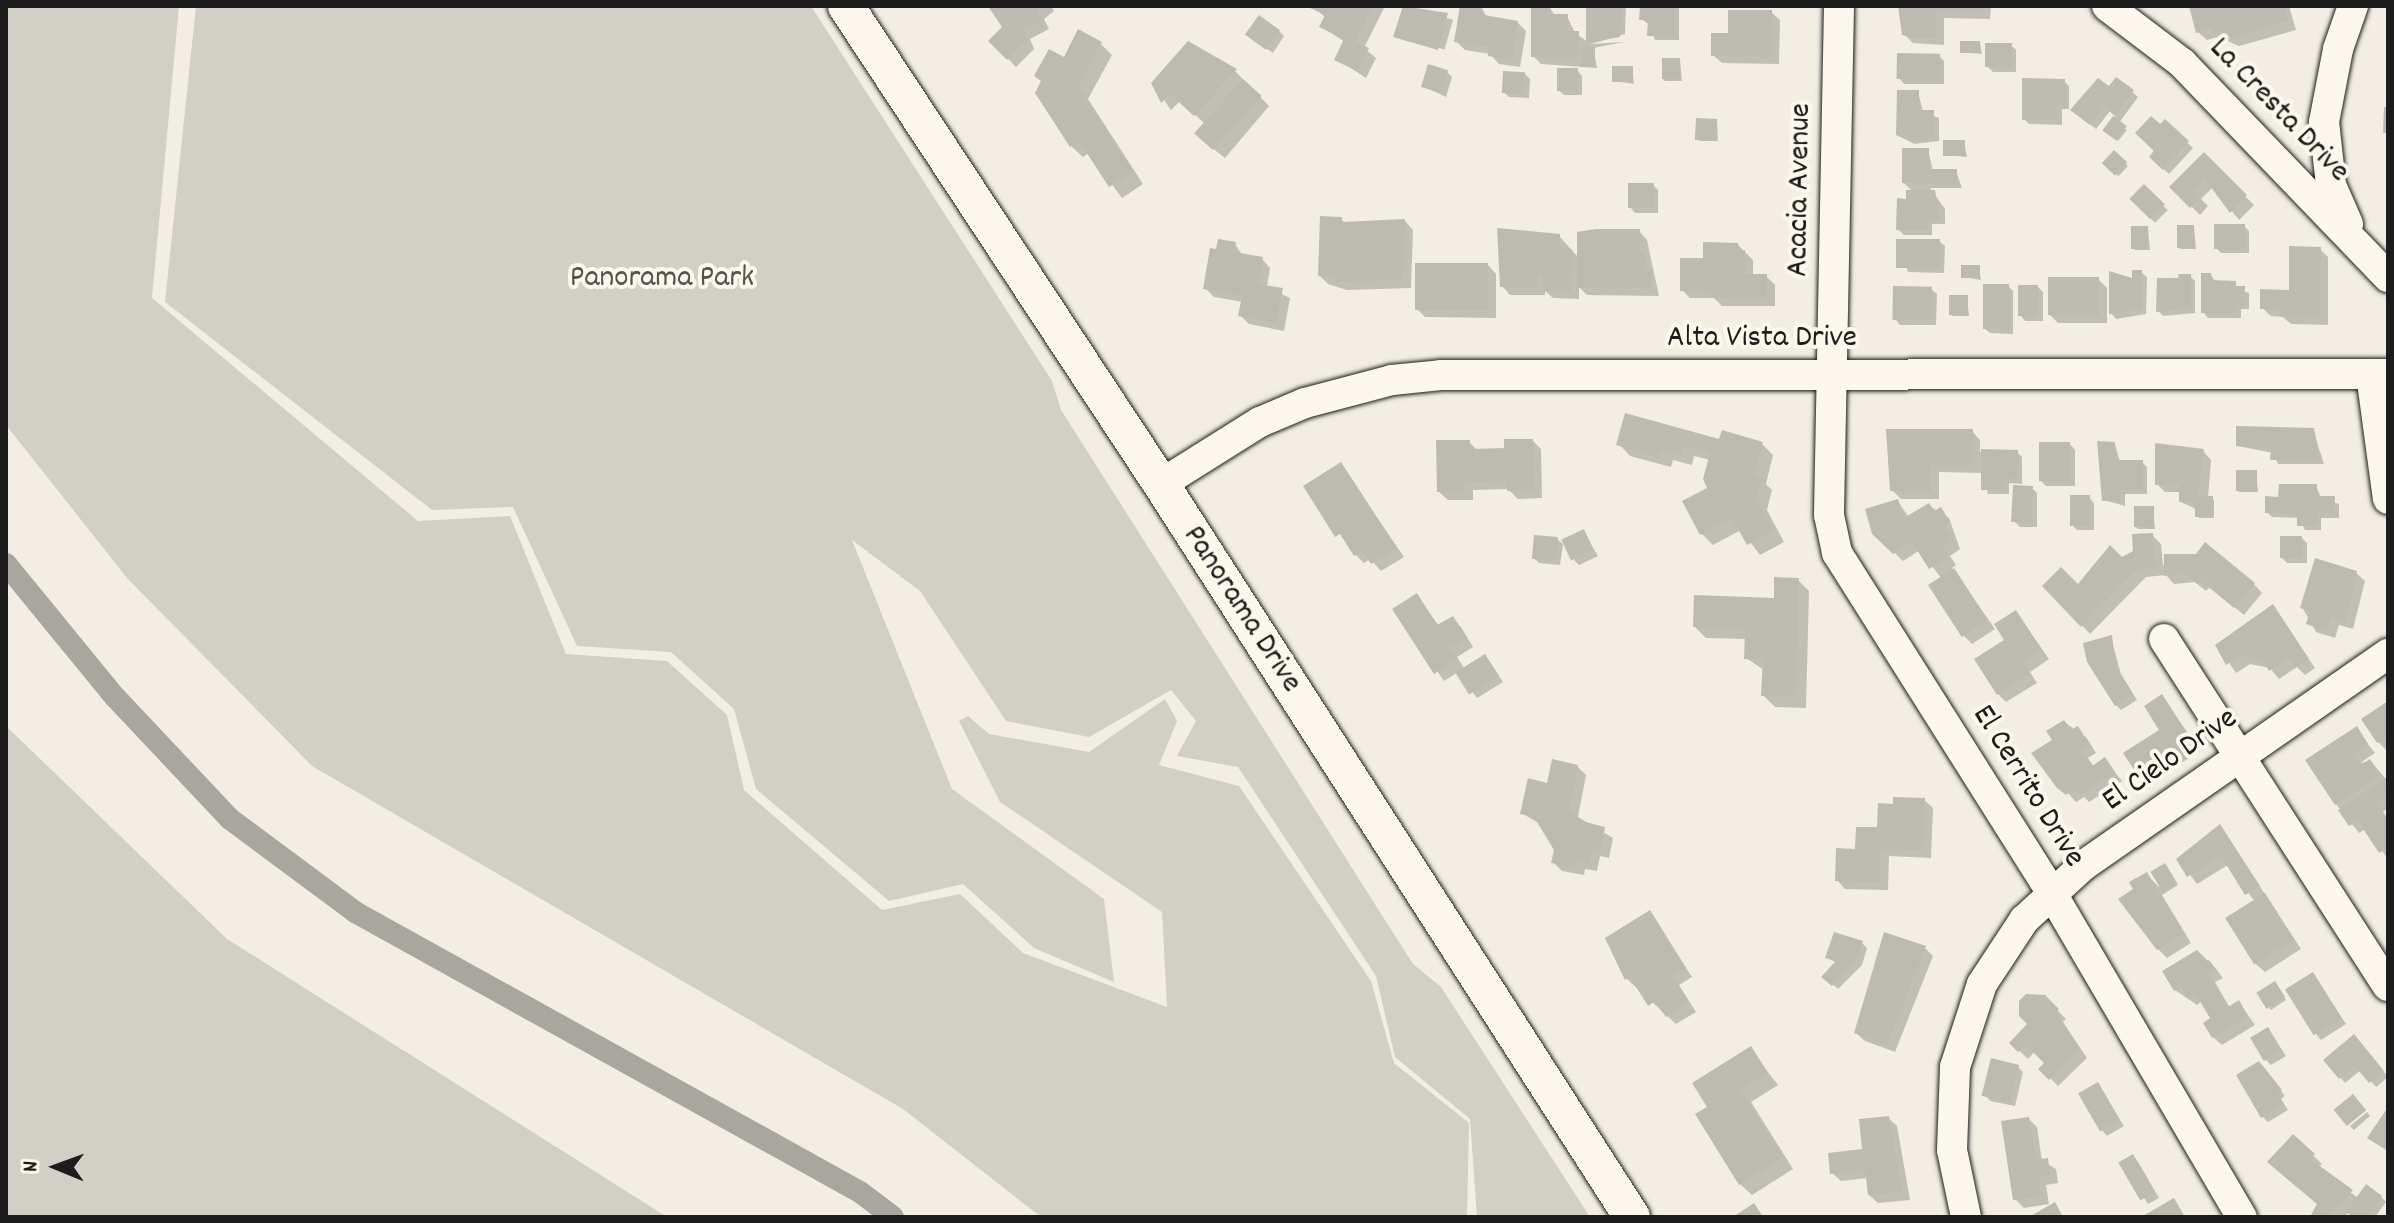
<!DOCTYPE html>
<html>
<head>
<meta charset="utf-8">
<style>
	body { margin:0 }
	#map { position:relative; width:2394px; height:1223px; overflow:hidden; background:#f2eee4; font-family:Dekko,sans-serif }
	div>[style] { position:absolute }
	.green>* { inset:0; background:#d2cfc6 }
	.shadow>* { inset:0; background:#0003; transform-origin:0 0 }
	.canal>* { height:22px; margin:-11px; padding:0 11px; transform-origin:11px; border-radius:11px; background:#a9a6a0 }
	.building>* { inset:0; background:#bdbab1; transform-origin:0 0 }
	.roads { filter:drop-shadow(0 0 2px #1c1c1c) drop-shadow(0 0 2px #1c1c1c) }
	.minor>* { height:30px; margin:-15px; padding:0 15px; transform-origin:15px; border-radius:15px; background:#fbf7ec }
	.major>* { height:36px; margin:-18px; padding:0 18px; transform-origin:18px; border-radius:18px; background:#fbf7ec }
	span { translate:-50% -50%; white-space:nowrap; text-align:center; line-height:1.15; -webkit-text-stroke:8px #fbf7ec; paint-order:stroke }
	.street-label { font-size:32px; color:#1c1c1c }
	.park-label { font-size:32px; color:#53524f }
	.frame { position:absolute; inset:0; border:8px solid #1c1c1c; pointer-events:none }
	.north { position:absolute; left:16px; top:1127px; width:80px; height:80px; -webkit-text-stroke:6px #fbf7ec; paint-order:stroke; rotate:271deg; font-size:22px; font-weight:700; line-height:32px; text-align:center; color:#1c1c1c }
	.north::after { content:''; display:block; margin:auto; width:28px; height:36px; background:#1c1c1c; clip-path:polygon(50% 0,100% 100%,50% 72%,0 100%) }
</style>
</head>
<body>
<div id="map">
	<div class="green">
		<div style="clip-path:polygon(6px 6px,179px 6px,152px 298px,418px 521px,510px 516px,566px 654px,667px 661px,727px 715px,744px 790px,882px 910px,960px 894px,1023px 953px,1167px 1007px,1162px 912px,1000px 802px,959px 721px,968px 716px,989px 734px,1089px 752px,1165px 699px,1177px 721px,1159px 765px,1239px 786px,1371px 981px,1394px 1063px,1469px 1123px,1467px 1217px,1041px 1217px,903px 1109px,312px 766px,127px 578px,6px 425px)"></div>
		<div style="clip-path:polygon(196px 6px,811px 6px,1052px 381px,1061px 410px,1413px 964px,1441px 987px,1590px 1217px,1477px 1217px,1470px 1119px,1395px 1057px,1376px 976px,1238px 767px,1177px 756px,1196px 721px,1171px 690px,1089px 737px,1006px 721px,920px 591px,852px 540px,952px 789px,1104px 899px,1114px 982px,1034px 948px,963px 884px,889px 901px,756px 789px,734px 709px,671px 652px,577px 646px,513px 507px,432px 510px,165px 302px)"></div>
		<div style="clip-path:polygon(6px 726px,227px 939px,667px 1217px,6px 1217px)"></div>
	</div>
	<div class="shadow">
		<div style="clip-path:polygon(989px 6px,1051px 6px,1054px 11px,1044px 19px,1049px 29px,1030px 39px,1034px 49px,1016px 67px,991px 41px,1005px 27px)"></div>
		<div style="clip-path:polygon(1313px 6px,1385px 6px,1364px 48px,1376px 58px,1366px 78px,1337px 59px,1345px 42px,1322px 27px,1326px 18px)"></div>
		<div style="left:1405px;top:6px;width:50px;height:31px;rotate:16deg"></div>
		<div style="clip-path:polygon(1462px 6px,1481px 6px,1487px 18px,1517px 22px,1526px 31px,1520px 67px,1499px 64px,1490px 54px,1465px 50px,1456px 41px)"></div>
		<div style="clip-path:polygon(1533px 6px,1549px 6px,1555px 16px,1567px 16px,1575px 33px,1588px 42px,1588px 6px,1626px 6px,1625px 34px,1591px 44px,1624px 42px,1593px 48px,1597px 68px,1541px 64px,1533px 56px)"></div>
		<div style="clip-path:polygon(1642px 6px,1679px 6px,1679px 40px,1655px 40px,1650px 25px,1641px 19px)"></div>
		<div style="clip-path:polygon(1902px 6px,1991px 6px,1990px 19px,1944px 18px,1944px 45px,1913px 43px,1904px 34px)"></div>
		<div style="clip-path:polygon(2191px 6px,2289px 6px,2296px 30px,2239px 46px,2218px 37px,2207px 40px,2198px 32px)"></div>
		<div style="clip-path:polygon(1771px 12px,1780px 20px,1779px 64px,1722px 63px,1713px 55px,1730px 35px)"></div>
		<div style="clip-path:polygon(1279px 31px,1284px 36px,1273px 53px,1253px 40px)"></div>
		<div style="clip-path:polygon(1188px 43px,1235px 71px,1269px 106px,1225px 158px,1206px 143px,1205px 124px,1180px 101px,1171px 110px,1153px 84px)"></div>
		<div style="clip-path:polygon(1980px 43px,1982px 54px,1961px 52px)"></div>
		<div style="clip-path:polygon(1101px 44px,1112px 55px,1088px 99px,1143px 184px,1122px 198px,1089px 153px,1083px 157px,1071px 146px,1064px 59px)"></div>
		<div style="clip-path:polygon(2011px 45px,2016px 50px,2016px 72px,1993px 72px,1987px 66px)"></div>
		<div style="clip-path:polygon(1939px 56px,1944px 61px,1944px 84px,1904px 84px,1899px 78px)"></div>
		<div style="clip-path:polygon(1680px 60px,1682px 81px,1665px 81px,1663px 79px)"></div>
		<div style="clip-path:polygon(1632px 68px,1634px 84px,1614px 81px)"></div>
		<div style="clip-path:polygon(1577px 70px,1582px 76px,1582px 95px,1564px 95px,1558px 90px)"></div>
		<div style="clip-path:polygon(1447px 72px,1452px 77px,1446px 97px,1423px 86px)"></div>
		<div style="clip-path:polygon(1525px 74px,1530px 79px,1529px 98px,1509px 97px,1504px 92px)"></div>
		<div style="clip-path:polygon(2117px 79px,2138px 97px,2119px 123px,2127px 130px,2118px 141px,2104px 130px,2116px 115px,2110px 111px,2096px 129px,2078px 115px)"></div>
		<div style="clip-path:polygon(2064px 81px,2069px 86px,2069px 109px,2062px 109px,2062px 125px,2029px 124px,2024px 119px)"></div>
		<div style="clip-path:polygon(1918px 92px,1923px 112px,1939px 118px,1939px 141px,1914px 144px,1898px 135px)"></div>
		<div style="clip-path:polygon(1717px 121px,1718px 141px,1700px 141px,1698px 139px)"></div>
		<div style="clip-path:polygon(2165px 122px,2193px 148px,2169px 174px,2151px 157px)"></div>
		<div style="clip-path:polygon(1964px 142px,1967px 157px,1945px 155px)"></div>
		<div style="clip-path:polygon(1928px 150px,1933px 171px,1956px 171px,1962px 188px,1930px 188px,1945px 209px,1945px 224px,1932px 224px,1932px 235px,1904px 235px,1898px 229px,1913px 192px,1904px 183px)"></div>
		<div style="left:2114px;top:153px;width:19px;height:14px;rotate:43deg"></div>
		<div style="clip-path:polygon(2204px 155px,2254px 205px,2239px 220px,2213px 187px,2201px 199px,2208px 206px,2200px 215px,2172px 187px)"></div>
		<div style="clip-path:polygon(1653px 185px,1658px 190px,1658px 213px,1635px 213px,1630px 207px)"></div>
		<div style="left:2144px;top:187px;width:33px;height:18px;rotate:44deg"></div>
		<div style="clip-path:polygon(1341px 219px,1346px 224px,1405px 221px,1413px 230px,1411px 288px,1347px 290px,1328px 284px,1320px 276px)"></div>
		<div style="clip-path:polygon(2244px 226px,2249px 231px,2249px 253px,2221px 253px,2216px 248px)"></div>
		<div style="clip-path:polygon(2194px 227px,2196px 249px,2181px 249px,2179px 247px)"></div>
		<div style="clip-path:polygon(2148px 228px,2150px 250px,2135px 250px,2133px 248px)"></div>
		<div style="clip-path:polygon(1639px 231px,1647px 240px,1659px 296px,1587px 295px,1579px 287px,1579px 299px,1553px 298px,1545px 291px,1545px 295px,1510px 295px,1502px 286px,1559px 236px,1579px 258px)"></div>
		<div style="clip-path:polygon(1898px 241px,1939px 241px,1945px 246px,1944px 273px,1908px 272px)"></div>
		<div style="clip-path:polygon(1235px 244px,1243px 256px,1262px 259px,1270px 268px,1267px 287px,1290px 298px,1284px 331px,1249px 324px,1241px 316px,1243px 302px,1214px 297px,1205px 288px,1218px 252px)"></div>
		<div style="clip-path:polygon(1738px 245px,1753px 260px,1753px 276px,1766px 276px,1775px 285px,1775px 306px,1722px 306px,1714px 298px,1690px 298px,1682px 290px,1705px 260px)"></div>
		<div style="clip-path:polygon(2320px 249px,2328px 257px,2328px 325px,2291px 324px,2283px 317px,2271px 316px,2262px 308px,2291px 292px)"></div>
		<div style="clip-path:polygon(1488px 265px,1496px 274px,1496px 318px,1425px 317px,1417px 309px)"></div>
		<div style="clip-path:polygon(1979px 267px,1981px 280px,1963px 277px)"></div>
		<div style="clip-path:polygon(2141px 272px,2147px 277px,2146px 314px,2116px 319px,2111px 313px)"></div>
		<div style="clip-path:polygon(2211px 275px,2216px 283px,2249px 293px,2249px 309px,2241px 309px,2241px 318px,2208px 318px,2203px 312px)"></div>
		<div style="clip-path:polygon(2190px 276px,2195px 281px,2195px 313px,2163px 316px,2158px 311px,2159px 280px)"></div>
		<div style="clip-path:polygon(2098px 279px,2107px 288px,2107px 323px,2058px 323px,2049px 314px)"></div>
		<div style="clip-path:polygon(2008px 286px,2013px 291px,2013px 334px,1990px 333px,1984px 328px)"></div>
		<div style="clip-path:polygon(2038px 287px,2043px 292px,2043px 321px,2025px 321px,2020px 315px)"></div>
		<div style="clip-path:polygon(1931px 289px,1937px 294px,1936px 325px,1900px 325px,1895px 319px)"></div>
		<div style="clip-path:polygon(1967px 297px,1969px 316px,1953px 316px,1951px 314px)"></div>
		<div style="clip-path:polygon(2313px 430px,2324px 464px,2278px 464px,2273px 453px,2238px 446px)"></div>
		<div style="clip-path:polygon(1972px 431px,1980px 440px,1980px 452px,2017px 452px,2022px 457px,2022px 484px,2009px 483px,2009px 494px,1988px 494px,1983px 473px,1939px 472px,1939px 499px,1901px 499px,1892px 490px)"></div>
		<div style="clip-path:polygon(1533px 441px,1541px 449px,1542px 498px,1518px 499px,1508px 489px,1473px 490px,1473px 500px,1448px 500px,1439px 492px,1469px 442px,1478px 451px,1506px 450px)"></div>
		<div style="clip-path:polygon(1721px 442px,1762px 444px,1773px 455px,1766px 484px,1772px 490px,1767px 510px,1784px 542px,1760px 555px,1741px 530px,1713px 545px,1702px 534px,1710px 460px,1694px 456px,1692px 465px,1673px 460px,1671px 467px,1630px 456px,1619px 444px)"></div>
		<div style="clip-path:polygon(2070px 444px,2075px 450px,2075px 486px,2046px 486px,2040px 480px)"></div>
		<div style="clip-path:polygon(2115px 444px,2120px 462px,2142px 462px,2147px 467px,2147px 494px,2125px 494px,2125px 506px,2104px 500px)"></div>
		<div style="clip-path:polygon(2157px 445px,2203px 451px,2211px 460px,2208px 498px,2214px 500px,2214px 518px,2199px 518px,2198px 510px,2181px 502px,2181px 492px,2165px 492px,2157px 484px)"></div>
		<div style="clip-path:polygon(1341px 465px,1404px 557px,1381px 571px,1370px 559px,1364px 563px,1355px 554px)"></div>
		<div style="clip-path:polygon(2256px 472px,2258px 492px,2239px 492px,2237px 490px)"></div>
		<div style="clip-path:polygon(2316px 486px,2321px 498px,2339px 504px,2339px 518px,2321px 518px,2321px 530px,2305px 530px,2299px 518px,2272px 517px,2267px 512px,2280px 499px)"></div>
		<div style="clip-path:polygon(2032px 488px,2037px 493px,2037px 527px,2020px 527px,2014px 521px)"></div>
		<div style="clip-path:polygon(2089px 497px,2094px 503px,2094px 530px,2077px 530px,2072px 525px)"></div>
		<div style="clip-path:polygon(1898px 501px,1909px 518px,1928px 505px,1949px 518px,1960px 549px,1950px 556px,1956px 565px,1952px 568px,1995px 629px,1972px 644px,1964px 636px,1941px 578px,1920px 550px,1903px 561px,1874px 533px)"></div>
		<div style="clip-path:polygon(2153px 508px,2155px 529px,2138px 529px,2136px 527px)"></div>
		<div style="clip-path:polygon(1583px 531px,1598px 556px,1579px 565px,1574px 560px)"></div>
		<div style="clip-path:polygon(2152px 535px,2161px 544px,2163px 565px,2254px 584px,2262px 593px,2244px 615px,2210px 587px,2206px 591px,2195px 582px,2174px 584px,2166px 575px,2146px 577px,2090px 634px,2045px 586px,2078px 587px,2135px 552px)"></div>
		<div style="clip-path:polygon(2302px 538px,2307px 543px,2307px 563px,2287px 563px,2281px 557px)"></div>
		<div style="clip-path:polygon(1557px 539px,1563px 544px,1560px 565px,1539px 563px,1534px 558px)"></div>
		<div style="clip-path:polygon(2356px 573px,2365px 581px,2353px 629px,2339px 625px,2335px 638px,2316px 632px,2302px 607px)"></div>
		<div style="clip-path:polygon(1798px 580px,1809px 591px,1806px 708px,1775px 707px,1763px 695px,1764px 670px,1746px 658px,1746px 639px,1706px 638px,1695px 627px,1776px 600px)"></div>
		<div style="clip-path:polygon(1417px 596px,1439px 626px,1452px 618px,1461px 627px,1473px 647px,1457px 657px,1465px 669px,1490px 662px,1503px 682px,1477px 698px,1458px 672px,1444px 681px,1395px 610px)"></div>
		<div style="clip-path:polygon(2273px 607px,2315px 668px,2305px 675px,2297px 667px,2279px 679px,2270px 668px,2250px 664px,2236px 673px,2218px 646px)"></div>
		<div style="clip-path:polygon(2016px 612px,2049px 659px,2030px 672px,2037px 683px,2006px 702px,1998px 694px)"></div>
		<div style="clip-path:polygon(2111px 638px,2121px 674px,2137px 700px,2121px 710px,2116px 705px)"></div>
		<div style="clip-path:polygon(2162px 696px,2200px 751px,2148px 784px,2140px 776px,2162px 730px)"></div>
		<div style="clip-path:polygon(2388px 704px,2388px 749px,2386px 750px,2378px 742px)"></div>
		<div style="clip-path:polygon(2064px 722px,2086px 737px,2096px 753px,2088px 758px,2094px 767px,2105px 760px,2122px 781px,2089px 802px,2084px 797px,2076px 802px,2068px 793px,2055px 740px)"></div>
		<div style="clip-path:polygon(2356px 729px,2375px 753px,2360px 763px,2370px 761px,2388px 781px,2388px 808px,2383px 812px,2388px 819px,2388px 859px,2366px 829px,2359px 833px,2336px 804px)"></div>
		<div style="clip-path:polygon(1577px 766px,1586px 775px,1578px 817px,1613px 838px,1609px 858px,1600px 856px,1597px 871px,1585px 869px,1584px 875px,1562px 871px,1553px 862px,1556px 850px,1540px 824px,1523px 814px)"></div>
		<div style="clip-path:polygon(1924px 800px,1933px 808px,1931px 858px,1889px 856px,1888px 890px,1845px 889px,1837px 880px,1895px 806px)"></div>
		<div style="clip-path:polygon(2220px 826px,2301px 949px,2265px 972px,2256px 964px,2255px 902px,2228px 865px,2197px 884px,2178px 859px)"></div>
		<div style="clip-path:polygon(2167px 867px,2178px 885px,2162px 895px,2191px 943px,2167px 958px,2158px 949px,2136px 890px,2146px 874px,2159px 887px)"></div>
		<div style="clip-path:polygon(1650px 913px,1692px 977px,1679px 985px,1696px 1012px,1676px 1024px,1627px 979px,1607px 939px)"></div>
		<div style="clip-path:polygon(1862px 943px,1867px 948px,1862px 965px,1838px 989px,1824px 976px,1836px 963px,1827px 957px)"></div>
		<div style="clip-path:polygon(1925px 948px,1933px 956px,1895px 1052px,1865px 1041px,1856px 1033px)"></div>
		<div style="clip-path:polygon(2209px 960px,2223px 978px,2215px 982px,2230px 1008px,2239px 1003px,2255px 1025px,2222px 1045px,2213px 1037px,2213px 1019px,2202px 1001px,2197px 1005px,2175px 990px)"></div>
		<div style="clip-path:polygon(2313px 975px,2346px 1024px,2321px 1040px,2316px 1034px)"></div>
		<div style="clip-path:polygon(2277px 986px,2286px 1000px,2271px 1010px,2269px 1008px)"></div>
		<div style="clip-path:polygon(2044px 997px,2066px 1019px,2063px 1022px,2087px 1058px,2058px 1086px,2041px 1069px,2046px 1063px,2035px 1051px,2028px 1059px,2011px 1043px,2030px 1024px)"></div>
		<div style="clip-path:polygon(2268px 1029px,2286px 1056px,2271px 1065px,2266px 1060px)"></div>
		<div style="clip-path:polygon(2359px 1042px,2388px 1077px,2376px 1087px,2361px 1070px,2345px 1083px,2340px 1077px)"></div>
		<div style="clip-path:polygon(1750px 1049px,1778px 1085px,1751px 1102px,1793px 1169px,1752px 1195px,1740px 1184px,1709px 1108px)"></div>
		<div style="clip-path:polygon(2018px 1067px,2023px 1072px,2015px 1106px,1990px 1101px,1985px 1095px)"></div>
		<div style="clip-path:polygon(2264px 1068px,2285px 1096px,2281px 1099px,2288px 1110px,2268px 1122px,2263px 1117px)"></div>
		<div style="clip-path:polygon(2097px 1085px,2124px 1126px,2107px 1136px,2102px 1130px)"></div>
		<div style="clip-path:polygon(2367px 1112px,2370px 1116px,2354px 1130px,2350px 1126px)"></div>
		<div style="clip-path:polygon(1888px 1118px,1897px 1126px,1910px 1200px,1878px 1203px,1869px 1195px,1868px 1178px,1841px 1181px,1832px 1173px,1864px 1151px)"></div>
		<div style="clip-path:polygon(2029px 1119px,2037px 1127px,2042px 1161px,2056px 1169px,2058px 1183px,2046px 1185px,2049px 1204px,2024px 1208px,2015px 1199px)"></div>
		<div style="clip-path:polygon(2294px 1137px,2322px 1164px,2318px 1168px,2358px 1198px,2381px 1197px,2386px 1202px,2375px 1217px,2354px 1217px,2349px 1212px,2344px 1217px,2313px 1217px,2319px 1205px)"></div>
		<div style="clip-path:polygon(2138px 1162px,2159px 1198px,2148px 1204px,2122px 1163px)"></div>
	</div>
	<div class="canal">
		<div style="left:6px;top:564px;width:172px;rotate:50.7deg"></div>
		<div style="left:115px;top:697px;width:168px;rotate:46.7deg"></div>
		<div style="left:230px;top:819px;width:156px;rotate:36.6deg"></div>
		<div style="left:355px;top:912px;width:577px;rotate:29.01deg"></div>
		<div style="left:860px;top:1192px;width:41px;rotate:37.1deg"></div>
	</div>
	<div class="building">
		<div style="clip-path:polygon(988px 6px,1042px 6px,1037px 10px,1042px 20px,1023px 30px,1027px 40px,1007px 60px,988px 41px,1002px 27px)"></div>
		<div style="clip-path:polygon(1306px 6px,1373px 6px,1355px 41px,1369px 48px,1357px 71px,1334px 60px,1344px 39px,1319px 27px,1325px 15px)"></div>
		<div style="clip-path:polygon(1403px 6px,1448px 13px,1438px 50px,1393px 37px)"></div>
		<div style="clip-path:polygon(1460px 6px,1480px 6px,1479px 14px,1518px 21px,1512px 60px,1488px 56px,1489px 47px,1454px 42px)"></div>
		<div style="clip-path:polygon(1531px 6px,1547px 6px,1547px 14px,1568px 14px,1568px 31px,1579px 31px,1579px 57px,1531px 57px)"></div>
		<div style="clip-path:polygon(1586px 6px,1622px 6px,1620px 37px,1586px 43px)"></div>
		<div style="clip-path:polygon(1640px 6px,1675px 6px,1675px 36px,1647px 36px,1648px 20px,1639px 20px)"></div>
		<div style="clip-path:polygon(1898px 6px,1983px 6px,1983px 11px,1936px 11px,1936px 38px,1916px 38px,1902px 35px)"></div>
		<div style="clip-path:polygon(2189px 6px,2284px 6px,2288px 21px,2228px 38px,2226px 32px,2214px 35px,2212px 28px,2196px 33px)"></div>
		<div style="clip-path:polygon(1728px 10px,1772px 10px,1772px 56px,1711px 56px,1711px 33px,1728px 33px)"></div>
		<div style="left:1259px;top:15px;width:26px;height:24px;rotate:36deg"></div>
		<div style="clip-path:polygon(1078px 29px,1102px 42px,1078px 86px,1133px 172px,1109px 187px,1079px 141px,1070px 147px,1035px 93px,1041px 81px,1034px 76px,1049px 49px,1064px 57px)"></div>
		<div style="clip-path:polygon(1188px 41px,1237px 69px,1194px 116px,1170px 94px,1161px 103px,1151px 83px)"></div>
		<div style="left:1960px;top:41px;width:20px;height:12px"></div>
		<div style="left:1985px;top:43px;width:27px;height:24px"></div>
		<div style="left:1581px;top:47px;width:14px;height:20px"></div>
		<div style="left:1897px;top:53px;width:43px;height:26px;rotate:1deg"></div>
		<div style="left:1662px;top:58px;width:18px;height:21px"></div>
		<div style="left:1428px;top:64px;width:21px;height:24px;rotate:17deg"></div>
		<div style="left:1612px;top:66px;width:21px;height:16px"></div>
		<div style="left:1557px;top:68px;width:21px;height:23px"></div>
		<div style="left:1503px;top:71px;width:22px;height:22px;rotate:3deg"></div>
		<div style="clip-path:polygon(2116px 77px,2134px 90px,2115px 116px,2104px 107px,2090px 125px,2070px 110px,2098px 78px,2109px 86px)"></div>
		<div style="clip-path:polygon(2022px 78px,2065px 79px,2065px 105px,2057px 105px,2057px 120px,2022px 120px)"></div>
		<div style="left:1243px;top:79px;width:25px;height:73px;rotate:42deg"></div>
		<div style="clip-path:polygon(1897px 90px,1919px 90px,1919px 110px,1934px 110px,1934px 136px,1907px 140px,1896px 135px)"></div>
		<div style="clip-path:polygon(2384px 107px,2388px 107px,2388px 133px,2383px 133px)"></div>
		<div style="left:2113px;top:116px;width:17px;height:18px;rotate:36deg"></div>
		<div style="clip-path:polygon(2151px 116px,2160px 124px,2165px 119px,2189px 141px,2163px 170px,2149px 157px,2154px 151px,2135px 133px)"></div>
		<div style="left:1696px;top:118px;width:21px;height:22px;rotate:3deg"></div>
		<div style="left:1943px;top:140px;width:22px;height:16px"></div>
		<div style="clip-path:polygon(1902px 148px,1929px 148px,1929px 169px,1957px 169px,1957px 184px,1902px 183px)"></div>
		<div style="left:2114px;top:150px;width:18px;height:18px;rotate:43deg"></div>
		<div style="clip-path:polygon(2204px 152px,2247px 195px,2230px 213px,2205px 179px,2194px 190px,2201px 197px,2190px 208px,2169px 187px)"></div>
		<div style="left:1628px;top:183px;width:26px;height:25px"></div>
		<div style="left:2144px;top:184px;width:29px;height:21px;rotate:44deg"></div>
		<div style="clip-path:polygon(1906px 190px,1935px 190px,1940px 220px,1927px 220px,1927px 230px,1896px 230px,1897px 198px,1906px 199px)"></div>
		<div style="clip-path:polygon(1320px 216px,1342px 217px,1342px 222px,1405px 219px,1403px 280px,1337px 282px,1337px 277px,1318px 276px)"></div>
		<div style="left:2214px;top:224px;width:31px;height:25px"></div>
		<div style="left:2177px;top:225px;width:17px;height:23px"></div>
		<div style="left:2131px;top:226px;width:17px;height:23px"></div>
		<div style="clip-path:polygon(1497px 228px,1560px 234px,1560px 248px,1572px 249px,1571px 291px,1542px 291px,1542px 275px,1538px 275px,1537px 288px,1500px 287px)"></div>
		<div style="clip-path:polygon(1596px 229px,1640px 229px,1639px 252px,1645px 252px,1645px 270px,1652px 270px,1651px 288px,1577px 288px,1577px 232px)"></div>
		<div style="clip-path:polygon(1218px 239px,1236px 242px,1234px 252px,1263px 257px,1258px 284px,1283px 288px,1276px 323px,1238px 316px,1242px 296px,1203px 289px,1210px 248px,1216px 249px)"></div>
		<div style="left:1896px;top:239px;width:44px;height:29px"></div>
		<div style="clip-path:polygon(1703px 242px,1738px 243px,1738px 250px,1745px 250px,1745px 274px,1767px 274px,1767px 299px,1711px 298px,1711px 291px,1680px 291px,1680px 258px,1703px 258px)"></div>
		<div style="clip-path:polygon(2289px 246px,2321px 247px,2320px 317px,2280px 317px,2281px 309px,2260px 309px,2260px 289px,2289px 290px)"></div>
		<div style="left:1415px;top:263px;width:73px;height:47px"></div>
		<div style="left:1961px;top:265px;width:19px;height:13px"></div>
		<div style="clip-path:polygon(2132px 270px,2142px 270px,2142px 309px,2109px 314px,2109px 271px,2132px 278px)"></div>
		<div style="clip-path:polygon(2201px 273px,2211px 273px,2212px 280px,2236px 281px,2236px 286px,2245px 286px,2244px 305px,2236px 305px,2237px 313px,2201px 313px)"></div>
		<div style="clip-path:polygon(2178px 274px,2191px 274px,2191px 308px,2156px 312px,2157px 278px,2179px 278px)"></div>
		<div style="left:2048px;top:277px;width:51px;height:38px"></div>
		<div style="left:1983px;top:284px;width:26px;height:45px"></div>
		<div style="left:2018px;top:285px;width:20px;height:31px"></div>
		<div style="left:1893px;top:286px;width:39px;height:34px;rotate:1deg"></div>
		<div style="left:1949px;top:295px;width:19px;height:20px"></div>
		<div style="clip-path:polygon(1625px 413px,1719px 439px,1722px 430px,1763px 442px,1754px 475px,1762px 477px,1756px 497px,1774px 530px,1747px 545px,1732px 518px,1700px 535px,1682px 501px,1707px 488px,1703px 479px,1710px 453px,1683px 446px,1681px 455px,1662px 450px,1659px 457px,1616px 445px)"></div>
		<div style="clip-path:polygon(2236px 426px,2314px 428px,2320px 460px,2270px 460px,2271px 449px,2236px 446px)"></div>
		<div style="clip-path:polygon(1886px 429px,1973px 429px,1972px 465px,1931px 465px,1931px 491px,1890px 491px)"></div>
		<div style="clip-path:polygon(1504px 439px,1533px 439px,1535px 491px,1507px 491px,1507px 481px,1465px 482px,1465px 492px,1437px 492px,1436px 440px,1470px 440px,1470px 449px,1504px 448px)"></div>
		<div style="clip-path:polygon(2097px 441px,2115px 442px,2115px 460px,2143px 460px,2143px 490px,2120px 490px,2120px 501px,2102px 501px)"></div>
		<div style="left:2039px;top:442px;width:31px;height:39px"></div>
		<div style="clip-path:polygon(2155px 443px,2204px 449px,2198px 496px,2213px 496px,2213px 517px,2195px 517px,2195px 502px,2179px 502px,2179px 484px,2155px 485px)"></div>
		<div style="clip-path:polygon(1981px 449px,2018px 450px,2018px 479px,2004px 479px,2004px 490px,1981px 490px)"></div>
		<div style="clip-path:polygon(1341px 462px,1397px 548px,1371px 564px,1362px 550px,1354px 556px,1340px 534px,1335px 537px,1303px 486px)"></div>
		<div style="left:2236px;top:470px;width:21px;height:21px"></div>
		<div style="clip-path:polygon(2279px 484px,2317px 484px,2317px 496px,2335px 496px,2334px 513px,2317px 513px,2317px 526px,2297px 526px,2297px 513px,2265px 513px,2265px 496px,2278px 497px)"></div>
		<div style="left:2013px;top:485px;width:20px;height:37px;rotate:3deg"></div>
		<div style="left:2070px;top:495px;width:20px;height:31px"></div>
		<div style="clip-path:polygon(1898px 499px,1904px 518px,1929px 503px,1934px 511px,1941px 507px,1950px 522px,1944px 526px,1953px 540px,1943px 546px,1949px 556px,1929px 569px,1912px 542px,1893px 554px,1872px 534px,1865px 509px)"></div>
		<div style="left:2134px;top:506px;width:20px;height:21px"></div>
		<div style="left:1584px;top:529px;width:23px;height:25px;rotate:65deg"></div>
		<div style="clip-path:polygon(2153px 533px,2156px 568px,2138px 569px,2081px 627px,2042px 586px,2061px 567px,2078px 584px,2110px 545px,2122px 557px,2133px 551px,2132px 534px)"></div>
		<div style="left:1534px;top:535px;width:24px;height:24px;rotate:5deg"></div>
		<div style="left:2280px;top:536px;width:22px;height:22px"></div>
		<div style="clip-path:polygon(2205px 542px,2255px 583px,2234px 608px,2200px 580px,2197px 584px,2185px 574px,2164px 576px,2164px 554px,2196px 554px)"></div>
		<div style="clip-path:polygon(2315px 558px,2357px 571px,2345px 622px,2331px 617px,2327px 631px,2306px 624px,2310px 611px,2300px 608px)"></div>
		<div style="left:1954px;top:568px;width:62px;height:31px;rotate:57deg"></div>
		<div style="clip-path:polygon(1774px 577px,1799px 578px,1795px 697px,1761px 696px,1763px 659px,1744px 659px,1745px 629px,1693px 627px,1694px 595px,1774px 598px)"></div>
		<div style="clip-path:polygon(1417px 593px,1437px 625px,1453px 616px,1467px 638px,1450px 648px,1458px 659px,1434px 674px,1392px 609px)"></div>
		<div style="clip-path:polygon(2273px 604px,2309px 659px,2295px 667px,2289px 658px,2269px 671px,2264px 661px,2241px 656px,2226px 665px,2215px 645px)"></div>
		<div style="clip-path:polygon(2016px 610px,2042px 650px,2023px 662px,2030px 673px,1997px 695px,1974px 659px,2004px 640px,1994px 624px)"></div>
		<div style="clip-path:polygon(2112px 635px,2116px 667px,2133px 694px,2115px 706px,2087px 662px,2083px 643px)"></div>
		<div style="left:1485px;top:654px;width:26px;height:35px;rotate:58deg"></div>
		<div style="clip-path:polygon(2162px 694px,2193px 742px,2139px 777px,2123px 753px,2159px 730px,2144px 706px)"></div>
		<div style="clip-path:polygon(2388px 701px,2388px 736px,2377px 743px,2361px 719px)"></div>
		<div style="clip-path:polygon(2064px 720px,2071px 730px,2078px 726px,2089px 744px,2081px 749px,2092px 766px,2105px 757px,2115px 772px,2079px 795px,2075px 789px,2066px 795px,2057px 788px,2031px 753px,2052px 740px,2046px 731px)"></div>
		<div style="clip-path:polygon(2357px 726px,2368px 744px,2353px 754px,2361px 765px,2370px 759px,2381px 775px,2335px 805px,2305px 760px)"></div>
		<div style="clip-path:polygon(1552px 759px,1578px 765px,1570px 807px,1581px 821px,1605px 827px,1600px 851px,1592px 849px,1589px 864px,1577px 862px,1576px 868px,1551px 863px,1554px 850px,1534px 817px,1520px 814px,1528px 778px,1547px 783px)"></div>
		<div style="clip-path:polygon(2388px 777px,2388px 795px,2376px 802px,2388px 821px,2388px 848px,2379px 853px,2358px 821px,2349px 826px,2338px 810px)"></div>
		<div style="clip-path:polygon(1893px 797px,1925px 798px,1923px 850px,1881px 849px,1880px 882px,1835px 881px,1836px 848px,1855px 849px,1856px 827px,1877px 827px,1878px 803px,1893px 804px)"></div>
		<div style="clip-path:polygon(2220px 824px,2260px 886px,2245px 895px,2221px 856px,2187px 877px,2176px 859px)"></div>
		<div style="left:2165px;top:863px;width:23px;height:17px;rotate:59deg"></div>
		<div style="clip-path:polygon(2147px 872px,2184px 934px,2157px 950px,2118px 899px,2133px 889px,2129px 882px)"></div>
		<div style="left:2265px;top:893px;width:55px;height:47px;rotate:58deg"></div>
		<div style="clip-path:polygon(1650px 910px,1686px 968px,1672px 976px,1689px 1003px,1666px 1017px,1655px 1001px,1648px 1006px,1630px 977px,1625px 980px,1605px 938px)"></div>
		<div style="clip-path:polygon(1834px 932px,1863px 941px,1857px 959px,1832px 986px,1821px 977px,1836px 961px,1825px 958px)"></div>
		<div style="clip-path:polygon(1884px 932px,1926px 946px,1887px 1045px,1854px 1033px)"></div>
		<div style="clip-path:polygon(2197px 950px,2216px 969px,2208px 973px,2228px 1007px,2239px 1000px,2248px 1016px,2212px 1038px,2203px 1023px,2210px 1018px,2195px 993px,2187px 997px,2181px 987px,2174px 991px,2162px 971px)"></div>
		<div style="left:2313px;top:972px;width:54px;height:33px;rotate:58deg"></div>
		<div style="left:2275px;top:981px;width:19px;height:22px;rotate:58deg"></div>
		<div style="clip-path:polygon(2026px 994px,2045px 995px,2059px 1009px,2056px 1013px,2080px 1049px,2049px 1080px,2038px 1069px,2044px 1063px,2026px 1045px,2018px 1052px,2009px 1043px,2027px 1024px,2019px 1016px,2019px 1001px)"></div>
		<div style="left:2268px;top:1027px;width:27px;height:21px;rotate:59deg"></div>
		<div style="clip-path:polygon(2354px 1034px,2384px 1071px,2369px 1083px,2355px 1066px,2339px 1079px,2323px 1060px)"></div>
		<div style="clip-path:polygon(1751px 1046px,1768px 1073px,1741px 1090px,1783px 1157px,1739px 1185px,1695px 1114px,1707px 1107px,1692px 1083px)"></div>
		<div style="left:1991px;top:1058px;width:29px;height:39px;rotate:14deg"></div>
		<div style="clip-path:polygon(2259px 1061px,2282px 1090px,2277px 1093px,2284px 1104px,2261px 1118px,2236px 1075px)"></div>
		<div style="left:2098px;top:1082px;width:44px;height:23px;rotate:60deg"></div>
		<div style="left:2353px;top:1094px;width:21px;height:25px;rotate:51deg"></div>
		<div style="clip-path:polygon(2388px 1107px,2388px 1148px,2386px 1150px,2367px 1138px)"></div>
		<div style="clip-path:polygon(1889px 1116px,1902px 1192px,1868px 1195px,1865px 1170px,1830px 1174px,1828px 1153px,1862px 1149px,1859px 1119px)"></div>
		<div style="clip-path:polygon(2029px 1117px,2036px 1160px,2048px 1158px,2050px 1175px,2039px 1177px,2041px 1196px,2013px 1200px,2001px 1121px)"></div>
		<div style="clip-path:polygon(2293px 1134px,2315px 1154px,2310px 1159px,2353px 1190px,2328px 1217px,2310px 1217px,2317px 1204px,2267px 1162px)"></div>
		<div style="left:2133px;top:1154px;width:44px;height:17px;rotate:60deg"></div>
		<div style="clip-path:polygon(2366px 1184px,2382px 1196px,2367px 1217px,2353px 1217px,2346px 1212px)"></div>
		<div style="clip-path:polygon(2174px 1198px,2185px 1217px,2141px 1217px)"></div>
		<div style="clip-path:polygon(2055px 1202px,2063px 1217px,2029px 1217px)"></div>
		<div style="clip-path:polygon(1754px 1203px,1763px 1217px,1733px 1217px)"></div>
	</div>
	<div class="roads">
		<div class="minor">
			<div style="left:1839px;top:6px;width:509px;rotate:91.13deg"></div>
			<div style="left:1829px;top:515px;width:39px;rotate:78deg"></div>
			<div style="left:1837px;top:553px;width:401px;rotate:57.7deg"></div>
			<div style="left:2051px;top:892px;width:377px;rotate:59.6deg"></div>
			<div style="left:2107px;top:6px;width:94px;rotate:37.2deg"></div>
			<div style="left:2182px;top:63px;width:297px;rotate:46.1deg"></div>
			<div style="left:2348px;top:224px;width:43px;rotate:-113.6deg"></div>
			<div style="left:2331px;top:185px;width:63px;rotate:-96.3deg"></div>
			<div style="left:2324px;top:122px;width:74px;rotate:-79.1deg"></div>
			<div style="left:2338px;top:49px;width:46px;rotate:-70.8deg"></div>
			<div style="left:2371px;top:374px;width:126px;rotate:82.3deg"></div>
			<div style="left:1161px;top:484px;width:117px;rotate:-32.1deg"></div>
			<div style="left:1260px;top:422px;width:49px;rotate:-22.9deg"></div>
			<div style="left:1305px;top:403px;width:90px;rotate:-14.8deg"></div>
			<div style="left:1392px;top:380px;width:49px;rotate:-5.8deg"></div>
			<div style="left:1441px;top:375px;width:947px;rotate:-0.06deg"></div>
			<div style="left:2164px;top:639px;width:413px;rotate:57.2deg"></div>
			<div style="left:1966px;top:1217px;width:68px;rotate:-101.8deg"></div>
			<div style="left:1952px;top:1150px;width:83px;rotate:-87.9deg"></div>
			<div style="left:1955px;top:1067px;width:87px;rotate:-72deg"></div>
			<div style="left:1982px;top:984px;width:77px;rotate:-56.7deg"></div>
			<div style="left:2024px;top:920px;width:81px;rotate:-42.5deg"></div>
			<div style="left:2084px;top:865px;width:370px;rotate:-34.8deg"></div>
		</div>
		<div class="major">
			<div style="left:846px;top:6px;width:572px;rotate:56.62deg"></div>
			<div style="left:1161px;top:484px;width:871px;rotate:57.28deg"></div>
		</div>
	</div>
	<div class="street-label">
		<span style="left:2278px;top:111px;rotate:46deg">La Cresta Drive</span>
		<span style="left:1801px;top:190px;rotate:-89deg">Acacia Avenue</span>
		<span style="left:1762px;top:339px">Alta Vista Drive</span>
		<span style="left:1241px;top:610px;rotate:57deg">Panorama Drive</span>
		<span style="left:2171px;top:761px;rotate:-35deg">El Cielo Drive</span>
		<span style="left:2027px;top:787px;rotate:58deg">El Cerrito Drive</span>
	</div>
	<div class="park-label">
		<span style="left:662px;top:279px">Panorama Park</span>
	</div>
	<div class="frame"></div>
	<div class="north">N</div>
</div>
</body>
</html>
